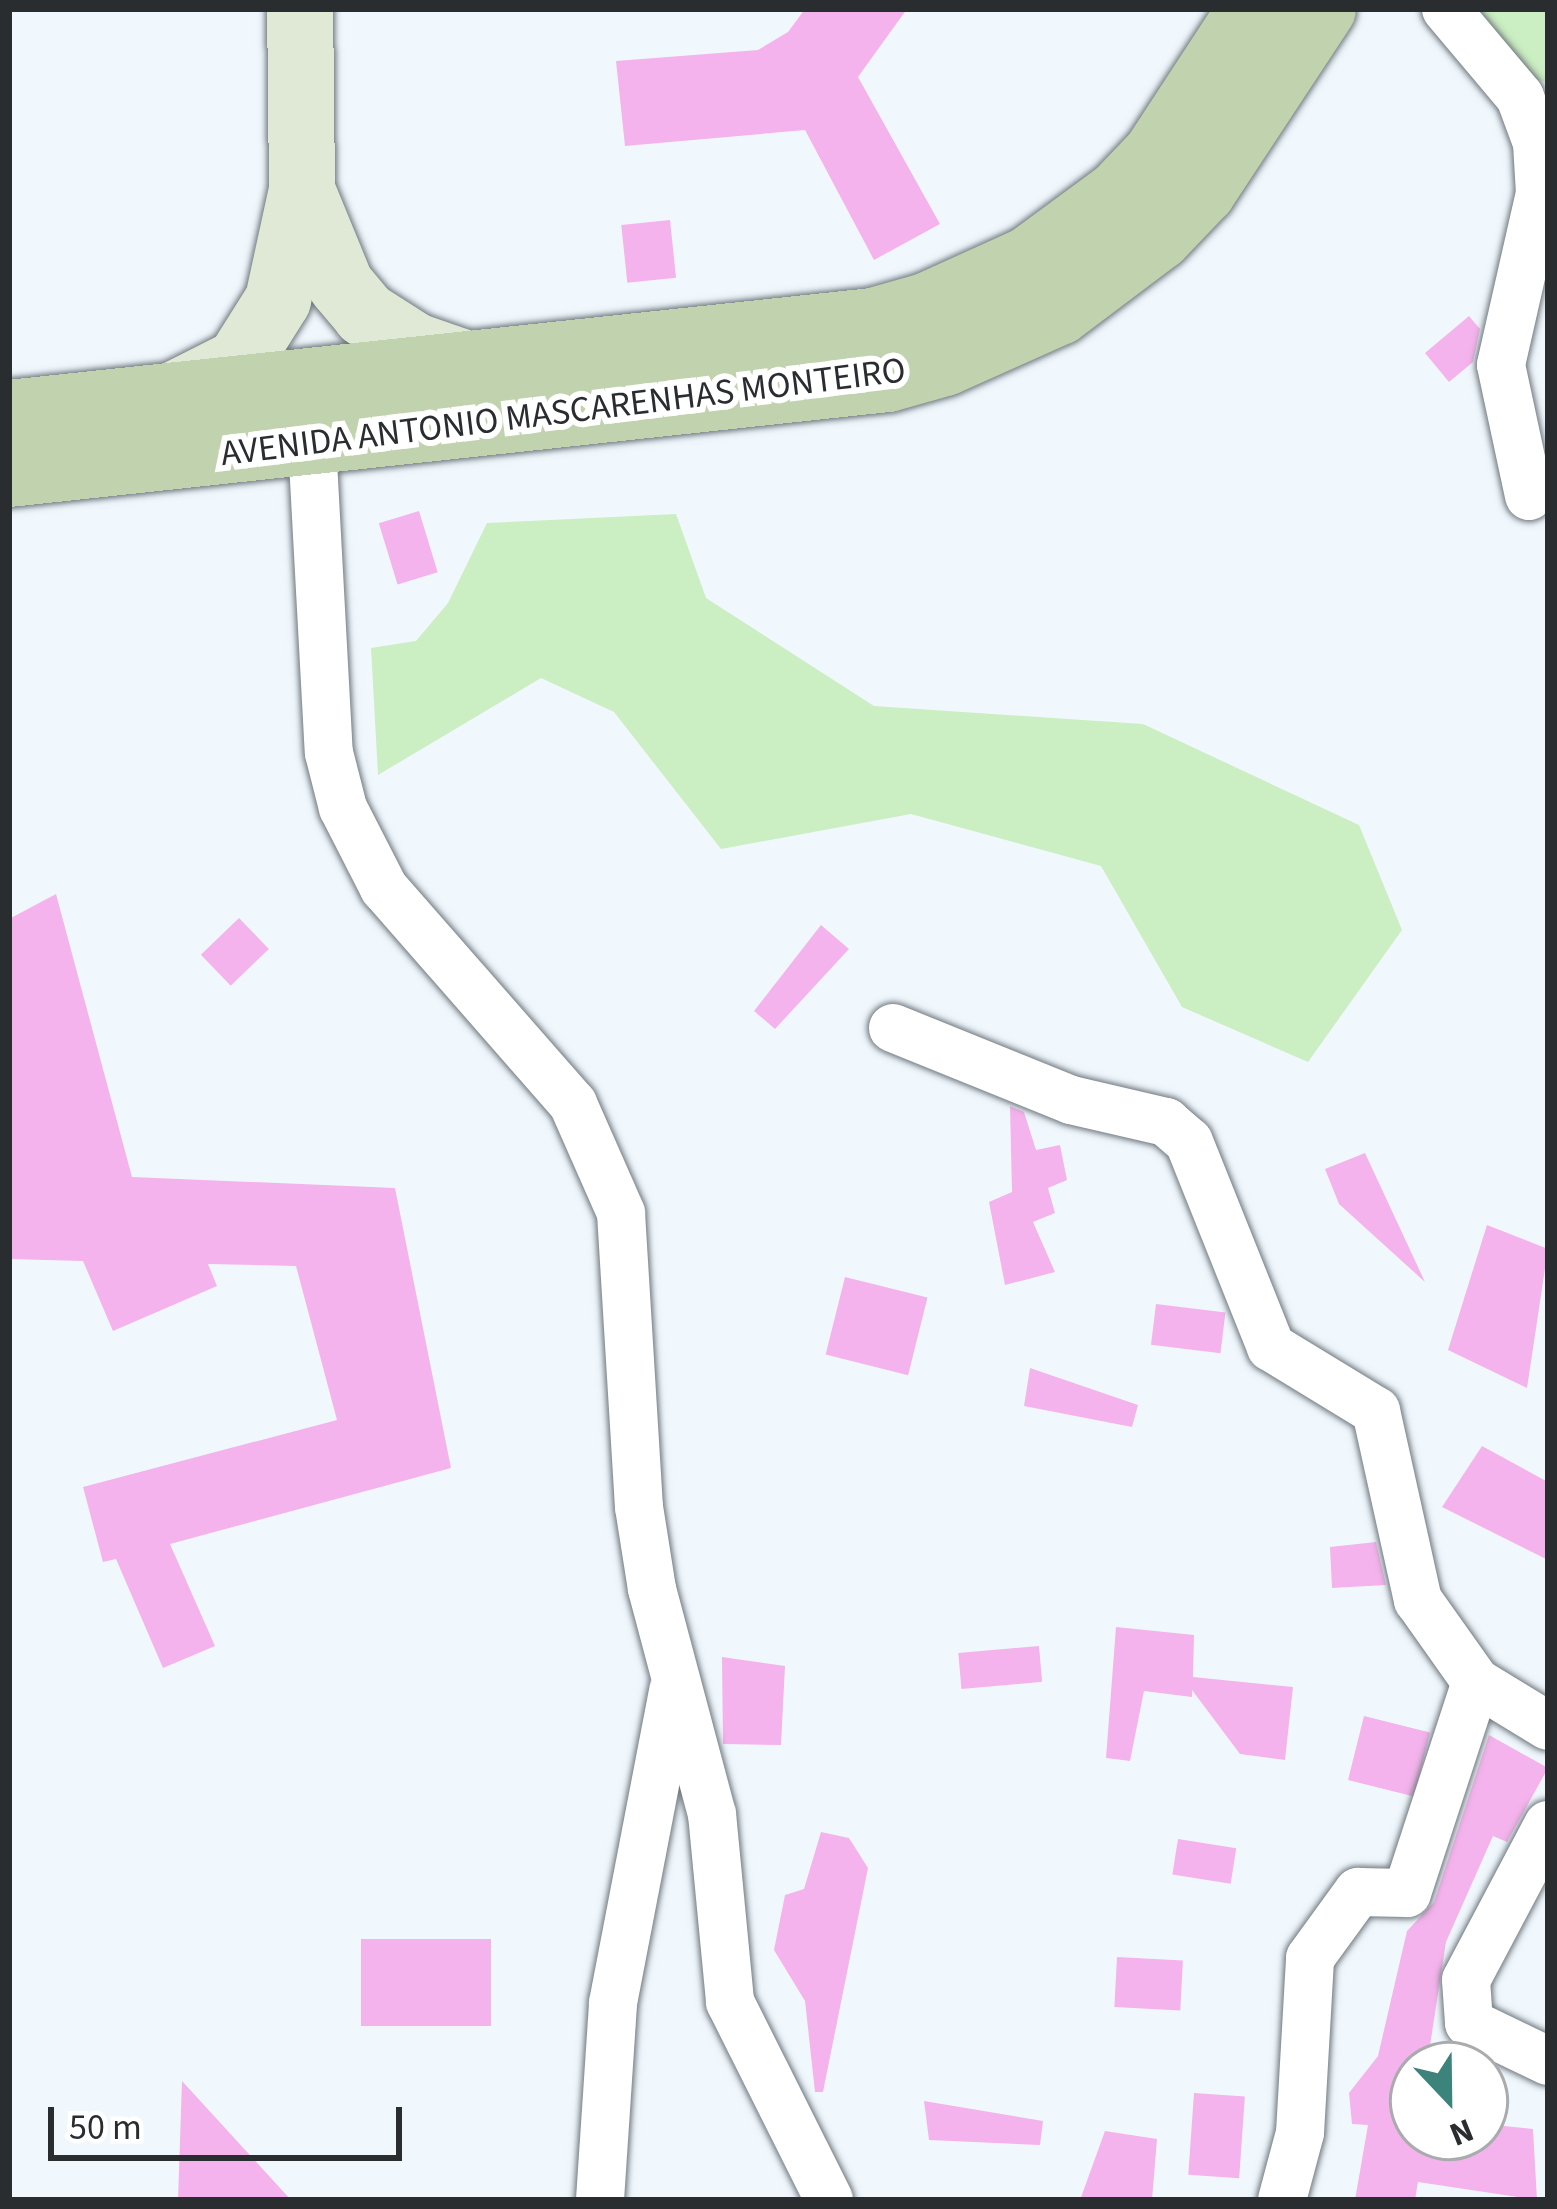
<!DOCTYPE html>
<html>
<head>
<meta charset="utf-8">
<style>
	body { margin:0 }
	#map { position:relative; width:1557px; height:2209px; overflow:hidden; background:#f0f8fe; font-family:"Source Sans 3",sans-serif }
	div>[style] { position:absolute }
	.green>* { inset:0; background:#cbeec2 }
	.building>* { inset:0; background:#f4b3ec; transform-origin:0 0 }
	.roads { filter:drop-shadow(0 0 3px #70787f) drop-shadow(0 0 3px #70787f) }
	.minor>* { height:48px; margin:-24px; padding:0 24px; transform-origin:24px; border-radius:24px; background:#fff }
	.secondary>* { height:66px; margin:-33px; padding:0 33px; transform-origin:33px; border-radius:33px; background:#e0e9d6 }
	.primary>* { height:66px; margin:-33px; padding:0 33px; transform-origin:33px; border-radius:33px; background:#c0d3ae }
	span { translate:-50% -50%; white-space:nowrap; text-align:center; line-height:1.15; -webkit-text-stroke:12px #fff; paint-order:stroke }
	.street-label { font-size:36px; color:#292d30 }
	.frame { position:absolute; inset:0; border:12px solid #292d30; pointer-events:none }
	.north { position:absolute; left:1389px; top:2041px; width:120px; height:120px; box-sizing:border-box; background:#fff; border:3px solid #a9abac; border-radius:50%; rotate:158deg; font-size:33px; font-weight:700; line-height:48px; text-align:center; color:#292d30 }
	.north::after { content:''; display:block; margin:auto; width:42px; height:54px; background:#3c837c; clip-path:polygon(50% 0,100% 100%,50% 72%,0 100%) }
	.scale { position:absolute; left:48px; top:2107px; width:354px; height:54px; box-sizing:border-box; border:6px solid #292d30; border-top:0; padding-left:15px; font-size:36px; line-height:42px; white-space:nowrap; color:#292d30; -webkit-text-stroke:9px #fff; paint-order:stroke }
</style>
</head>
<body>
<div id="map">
	<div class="green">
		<div style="clip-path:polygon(1439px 9px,1548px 9px,1548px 83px,1456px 54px)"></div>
		<div style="clip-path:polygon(676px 514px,706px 598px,874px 706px,1143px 724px,1359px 825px,1402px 930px,1308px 1062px,1182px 1007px,1101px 866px,911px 814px,721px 849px,614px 712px,541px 678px,378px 775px,371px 648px,416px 641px,448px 603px,487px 523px)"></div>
	</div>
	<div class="building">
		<div style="clip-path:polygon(805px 9px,907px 9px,858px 77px,940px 224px,874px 260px,805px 130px,625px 146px,616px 61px,758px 50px,788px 32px)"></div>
		<div style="left:670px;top:220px;width:58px;height:49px;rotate:84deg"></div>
		<div style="clip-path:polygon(1469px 316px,1480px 329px,1473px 362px,1449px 382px,1425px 353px)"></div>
		<div style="left:419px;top:511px;width:64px;height:42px;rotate:73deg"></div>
		<div style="clip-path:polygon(56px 894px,132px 1177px,395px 1188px,451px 1468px,170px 1544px,215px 1646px,163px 1668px,116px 1559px,103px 1562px,83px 1487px,337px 1420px,296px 1266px,208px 1264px,217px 1286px,113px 1331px,83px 1261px,9px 1259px,9px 919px)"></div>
		<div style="left:239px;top:918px;width:43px;height:53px;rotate:46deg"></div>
		<div style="clip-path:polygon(821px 925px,849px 949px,775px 1029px,754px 1011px)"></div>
		<div style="clip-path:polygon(1010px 1106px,1024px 1112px,1036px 1150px,1060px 1145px,1067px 1180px,1048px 1188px,1055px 1213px,1033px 1222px,1055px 1272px,1005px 1285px,989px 1202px,1012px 1192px)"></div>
		<div style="clip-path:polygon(1365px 1153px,1425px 1282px,1339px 1204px,1325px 1169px)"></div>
		<div style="clip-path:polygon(1487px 1225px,1548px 1249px,1527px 1388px,1448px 1350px)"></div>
		<div style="left:845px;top:1277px;width:85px;height:80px;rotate:14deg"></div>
		<div style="left:1156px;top:1304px;width:70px;height:41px;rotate:7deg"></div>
		<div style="clip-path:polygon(1030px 1368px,1138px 1405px,1132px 1427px,1024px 1406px)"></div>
		<div style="clip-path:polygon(1482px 1446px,1548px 1482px,1548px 1560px,1442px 1507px)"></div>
		<div style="clip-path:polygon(1376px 1542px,1386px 1585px,1332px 1588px,1330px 1547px)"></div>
		<div style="clip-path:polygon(1116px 1627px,1194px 1635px,1193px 1677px,1293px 1687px,1285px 1760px,1240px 1754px,1192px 1690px,1192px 1697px,1144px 1691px,1130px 1761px,1106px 1758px)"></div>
		<div style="left:1039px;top:1646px;width:36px;height:81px;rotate:85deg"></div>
		<div style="clip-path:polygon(722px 1657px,785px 1666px,781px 1745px,723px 1744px)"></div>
		<div style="left:1364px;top:1716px;width:68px;height:66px;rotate:14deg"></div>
		<div style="clip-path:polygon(1489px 1735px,1548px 1768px,1507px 1842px,1493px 1836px,1446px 1942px,1427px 2065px,1413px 2065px,1403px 2137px,1485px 2137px,1485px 2124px,1533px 2129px,1537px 2200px,1418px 2182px,1415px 2200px,1355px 2200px,1368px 2125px,1352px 2124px,1349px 2093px,1378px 2056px,1407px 1931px,1434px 1902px)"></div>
		<div style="clip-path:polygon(821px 1832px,849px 1838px,868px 1868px,823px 2092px,815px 2092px,805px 2001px,774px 1950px,785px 1895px,804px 1889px)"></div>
		<div style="left:1178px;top:1839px;width:59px;height:36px;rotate:9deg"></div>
		<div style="left:491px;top:1939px;width:87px;height:130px;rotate:90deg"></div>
		<div style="left:1117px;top:1957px;width:66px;height:50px;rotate:3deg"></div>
		<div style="clip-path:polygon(182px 2081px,291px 2200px,178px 2200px)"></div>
		<div style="left:1194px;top:2093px;width:51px;height:82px;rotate:4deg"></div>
		<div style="clip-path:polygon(924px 2101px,1043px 2121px,1040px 2145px,929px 2140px)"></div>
		<div style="clip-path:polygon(1105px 2131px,1157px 2139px,1152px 2200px,1080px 2200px)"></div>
	</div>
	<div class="roads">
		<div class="minor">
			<div style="left:1446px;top:9px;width:115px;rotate:49.9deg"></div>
			<div style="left:1520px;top:97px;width:49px;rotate:69.7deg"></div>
			<div style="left:1537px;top:143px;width:50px;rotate:86.6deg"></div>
			<div style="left:1540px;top:193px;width:176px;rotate:102.8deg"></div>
			<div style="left:1501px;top:365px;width:134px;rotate:77.9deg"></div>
			<div style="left:312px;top:443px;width:310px;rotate:86.9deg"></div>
			<div style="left:329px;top:753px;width:57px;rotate:75.7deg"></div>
			<div style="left:343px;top:808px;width:90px;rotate:62.9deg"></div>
			<div style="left:384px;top:888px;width:287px;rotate:48.8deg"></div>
			<div style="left:573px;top:1104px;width:119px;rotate:66.2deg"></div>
			<div style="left:621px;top:1213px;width:295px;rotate:86.5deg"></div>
			<div style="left:639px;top:1507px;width:83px;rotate:81deg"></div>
			<div style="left:652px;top:1589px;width:233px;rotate:75.1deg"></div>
			<div style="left:712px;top:1814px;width:189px;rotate:84.5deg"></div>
			<div style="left:730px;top:2002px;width:221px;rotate:63.4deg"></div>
			<div style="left:893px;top:1028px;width:192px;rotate:22deg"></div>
			<div style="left:1071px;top:1100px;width:98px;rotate:13deg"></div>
			<div style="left:1166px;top:1122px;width:30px;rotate:41deg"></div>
			<div style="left:1189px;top:1142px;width:221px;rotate:68.2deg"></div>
			<div style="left:1271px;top:1347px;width:123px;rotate:31.4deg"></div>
			<div style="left:1376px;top:1411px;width:194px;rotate:77.5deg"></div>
			<div style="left:1418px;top:1600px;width:100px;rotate:54.7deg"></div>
			<div style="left:1476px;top:1682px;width:84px;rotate:31.4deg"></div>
			<div style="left:1548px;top:1825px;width:175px;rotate:117.9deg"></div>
			<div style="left:1466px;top:1980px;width:43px;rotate:86deg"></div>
			<div style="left:1469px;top:2023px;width:88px;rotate:25.7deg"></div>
			<div style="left:600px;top:2200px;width:197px;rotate:-86.2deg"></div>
			<div style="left:613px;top:2003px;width:319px;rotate:-79.1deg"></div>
			<div style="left:1282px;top:2200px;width:69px;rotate:-75deg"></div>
			<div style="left:1300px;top:2133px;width:175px;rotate:-86.7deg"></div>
			<div style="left:1310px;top:1958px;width:82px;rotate:-54deg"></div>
			<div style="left:1358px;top:1892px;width:49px;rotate:1.2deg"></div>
			<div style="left:1407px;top:1893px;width:222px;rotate:-71.9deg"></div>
		</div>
		<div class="secondary">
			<div style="left:302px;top:190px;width:103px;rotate:67.7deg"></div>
			<div style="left:341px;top:285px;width:38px;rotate:50deg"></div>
			<div style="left:365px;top:314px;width:59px;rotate:32.6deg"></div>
			<div style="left:415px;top:346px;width:61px;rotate:19deg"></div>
			<div style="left:172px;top:396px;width:75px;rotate:-26.9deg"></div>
			<div style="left:239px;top:362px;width:73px;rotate:-57.8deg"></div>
			<div style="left:278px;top:300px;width:113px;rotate:-77.7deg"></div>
			<div style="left:302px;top:190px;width:181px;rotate:-90.6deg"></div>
		</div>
		<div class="primary">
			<div style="left:9px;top:413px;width:869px;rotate:-6.08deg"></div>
			<div style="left:873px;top:321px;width:55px;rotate:-15.8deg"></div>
			<div style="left:926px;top:306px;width:112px;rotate:-24.3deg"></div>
			<div style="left:1028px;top:260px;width:112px;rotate:-36.3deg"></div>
			<div style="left:1118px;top:194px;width:55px;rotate:-46.5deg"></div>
			<div style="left:1156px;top:154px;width:173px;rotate:-56.8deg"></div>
			<div style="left:9px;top:474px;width:884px;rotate:-6.17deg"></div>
			<div style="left:888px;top:379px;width:59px;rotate:-15.7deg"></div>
			<div style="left:945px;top:363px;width:125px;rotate:-24.1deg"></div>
			<div style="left:1059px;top:312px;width:125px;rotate:-36.9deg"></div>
			<div style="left:1159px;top:237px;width:64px;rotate:-46.3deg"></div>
			<div style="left:1203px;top:191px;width:218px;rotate:-56.6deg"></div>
		</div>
	</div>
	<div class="street-label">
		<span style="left:563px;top:412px;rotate:-7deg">AVENIDA ANTONIO MASCARENHAS MONTEIRO</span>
	</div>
	<div class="frame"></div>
	<div class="north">N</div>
	<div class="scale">50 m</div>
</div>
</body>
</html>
